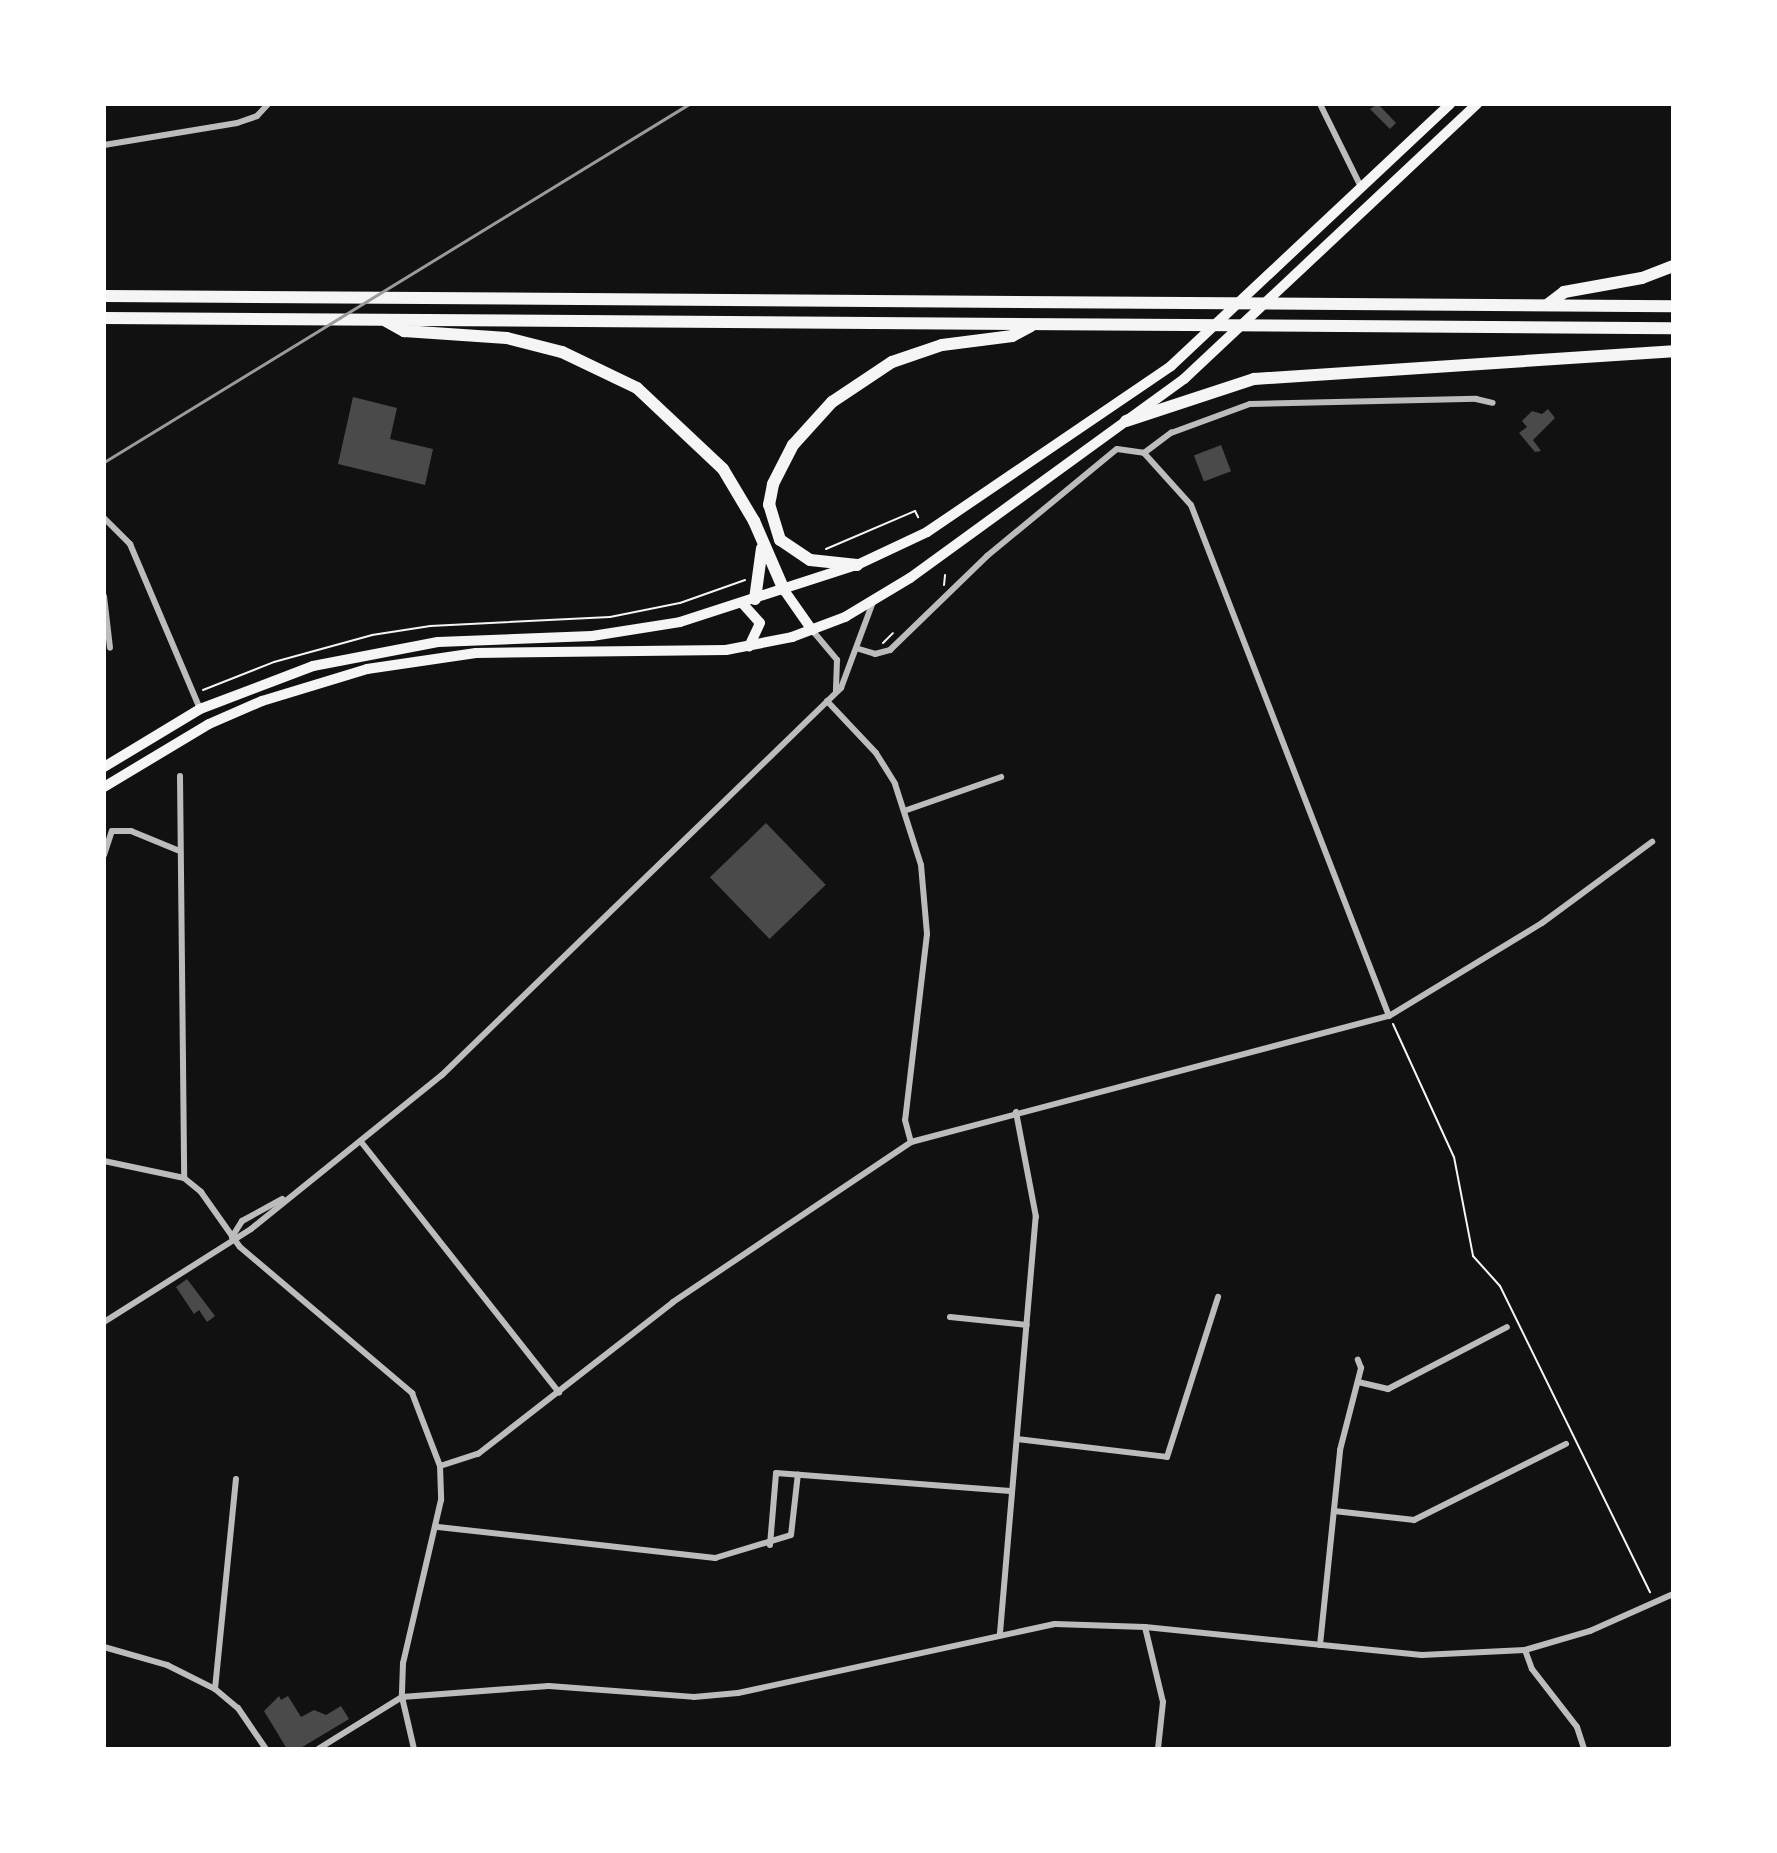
<!DOCTYPE html>
<html>
<head>
<meta charset="utf-8">
<style>
	body { margin:0 }
	#map { position:relative; width:1777px; height:1853px; overflow:hidden; background:#111; font-family:"IBM Plex Sans",sans-serif }
	div>[style] { position:absolute }
	.building>* { inset:0; background:#4a4a4a; transform-origin:0 0 }
	.path>* { height:2px; margin:-1px; padding:0 1px; transform-origin:1px; border-radius:1px; background:#f5f5f5 }
	.minor>* { height:6px; margin:-3px; padding:0 3px; transform-origin:3px; border-radius:3px; background:#bcbcbc }
	.primary>* { height:10px; margin:-5px; padding:0 5px; transform-origin:5px; border-radius:5px; background:#f5f5f5 }
	.motorway>* { height:12px; margin:-6px; padding:0 6px; transform-origin:6px; border-radius:6px; background:#f5f5f5 }
	.rail>* { height:3px; margin:-1.5px; padding:0 1.5px; transform-origin:1.5px; border-radius:1.5px; background:#9a9a9a }
	span { translate:-50% -50%; white-space:nowrap; text-align:center; line-height:1.15; -webkit-text-stroke:6px #fff; paint-order:stroke }
	.frame { position:absolute; inset:0; border:106px solid #fff; pointer-events:none }
</style>
</head>
<body>
<div id="map">
	<div class="building">
		<div style="clip-path:polygon(1378px 104px,1396px 123px,1390px 129px,1370px 109px)"></div>
		<div style="clip-path:polygon(353px 397px,397px 408px,390px 439px,433px 449px,425px 485px,338px 464px)"></div>
		<div style="clip-path:polygon(1548px 409px,1555px 418px,1533px 440px,1541px 451px,1535px 452px,1519px 433px,1527px 427px,1522px 421px,1532px 411px,1542px 414px)"></div>
		<div style="left:1221px;top:445px;width:28px;height:29px;rotate:69deg"></div>
		<div style="left:766px;top:823px;width:86px;height:78px;rotate:46deg"></div>
		<div style="clip-path:polygon(187px 1279px,215px 1316px,207px 1322px,199px 1310px,194px 1314px,176px 1287px)"></div>
		<div style="clip-path:polygon(279px 1696px,281px 1700px,288px 1696px,301px 1717px,314px 1710px,326px 1715px,341px 1706px,349px 1719px,299px 1749px,287px 1749px,264px 1711px)"></div>
	</div>
	<div class="path">
		<div style="left:826px;top:549px;width:97px;rotate:-23.1deg"></div>
		<div style="left:915px;top:511px;width:7px;rotate:63deg"></div>
		<div style="left:944px;top:585px;width:10px;rotate:-84deg"></div>
		<div style="left:883px;top:643px;width:14px;rotate:-45deg"></div>
		<div style="left:203px;top:690px;width:76px;rotate:-21.5deg"></div>
		<div style="left:274px;top:662px;width:102px;rotate:-15.4deg"></div>
		<div style="left:372px;top:635px;width:59px;rotate:-8.8deg"></div>
		<div style="left:430px;top:626px;width:180px;rotate:-2.9deg"></div>
		<div style="left:610px;top:617px;width:71px;rotate:-11.3deg"></div>
		<div style="left:680px;top:603px;width:69px;rotate:-19.5deg"></div>
		<div style="left:1393px;top:1024px;width:146px;rotate:65.4deg"></div>
		<div style="left:1454px;top:1157px;width:101px;rotate:79.1deg"></div>
		<div style="left:1473px;top:1256px;width:40px;rotate:48deg"></div>
		<div style="left:1500px;top:1286px;width:341px;rotate:63.9deg"></div>
	</div>
	<div class="minor">
		<div style="left:1320px;top:104px;width:93px;rotate:63.7deg"></div>
		<div style="left:104px;top:145px;width:135px;rotate:-9.4deg"></div>
		<div style="left:237px;top:123px;width:21px;rotate:-19deg"></div>
		<div style="left:257px;top:116px;width:16px;rotate:-47deg"></div>
		<div style="left:1144px;top:453px;width:70px;rotate:47.9deg"></div>
		<div style="left:1191px;top:505px;width:548px;rotate:68.82deg"></div>
		<div style="left:1144px;top:453px;width:34px;rotate:-37deg"></div>
		<div style="left:1171px;top:433px;width:84px;rotate:-20.2deg"></div>
		<div style="left:1250px;top:404px;width:226px;rotate:-1.3deg"></div>
		<div style="left:1476px;top:399px;width:17px;rotate:13deg"></div>
		<div style="left:104px;top:518px;width:37px;rotate:45deg"></div>
		<div style="left:130px;top:544px;width:179px;rotate:67deg"></div>
		<div style="left:104px;top:596px;width:52px;rotate:83.4deg"></div>
		<div style="left:812px;top:630px;width:39px;rotate:50deg"></div>
		<div style="left:837px;top:660px;width:31px;rotate:92deg"></div>
		<div style="left:859px;top:649px;width:17px;rotate:17deg"></div>
		<div style="left:875px;top:654px;width:16px;rotate:-15deg"></div>
		<div style="left:890px;top:650px;width:135px;rotate:-44.1deg"></div>
		<div style="left:987px;top:556px;width:168px;rotate:-39.5deg"></div>
		<div style="left:1117px;top:449px;width:27px;rotate:8deg"></div>
		<div style="left:827px;top:701px;width:71px;rotate:46.7deg"></div>
		<div style="left:876px;top:753px;width:36px;rotate:58deg"></div>
		<div style="left:895px;top:784px;width:85px;rotate:72.2deg"></div>
		<div style="left:921px;top:865px;width:69px;rotate:85deg"></div>
		<div style="left:927px;top:934px;width:187px;rotate:96.7deg"></div>
		<div style="left:905px;top:1120px;width:23px;rotate:75deg"></div>
		<div style="left:180px;top:776px;width:402px;rotate:89.4deg"></div>
		<div style="left:904px;top:811px;width:103px;rotate:-19.3deg"></div>
		<div style="left:104px;top:855px;width:25px;rotate:-72deg"></div>
		<div style="left:112px;top:831px;width:19px"></div>
		<div style="left:131px;top:831px;width:50px;rotate:22.4deg"></div>
		<div style="left:362px;top:1143px;width:318px;rotate:51.7deg"></div>
		<div style="left:104px;top:1161px;width:82px;rotate:12deg"></div>
		<div style="left:184px;top:1178px;width:22px;rotate:39deg"></div>
		<div style="left:201px;top:1192px;width:67px;rotate:54.7deg"></div>
		<div style="left:240px;top:1247px;width:226px;rotate:40.3deg"></div>
		<div style="left:412px;top:1393px;width:78px;rotate:69deg"></div>
		<div style="left:440px;top:1466px;width:34px;rotate:88deg"></div>
		<div style="left:441px;top:1500px;width:167px;rotate:103.1deg"></div>
		<div style="left:403px;top:1663px;width:34px;rotate:92deg"></div>
		<div style="left:402px;top:1697px;width:53px;rotate:77deg"></div>
		<div style="left:232px;top:1237px;width:19px;rotate:-58deg"></div>
		<div style="left:242px;top:1221px;width:46px;rotate:-28.8deg"></div>
		<div style="left:950px;top:1317px;width:77px;rotate:5.9deg"></div>
		<div style="left:104px;top:1322px;width:174px;rotate:-32.3deg"></div>
		<div style="left:251px;top:1229px;width:245px;rotate:-38.9deg"></div>
		<div style="left:442px;top:1075px;width:556px;rotate:-44.13deg"></div>
		<div style="left:841px;top:688px;width:92px;rotate:-69.6deg"></div>
		<div style="left:1358px;top:1382px;width:31px;rotate:13deg"></div>
		<div style="left:1388px;top:1389px;width:134px;rotate:-27.5deg"></div>
		<div style="left:1017px;top:1439px;width:151px;rotate:6.8deg"></div>
		<div style="left:1167px;top:1457px;width:168px;rotate:-72.3deg"></div>
		<div style="left:440px;top:1466px;width:40px;rotate:-18deg"></div>
		<div style="left:478px;top:1454px;width:247px;rotate:-37.9deg"></div>
		<div style="left:673px;top:1302px;width:287px;rotate:-33.9deg"></div>
		<div style="left:911px;top:1142px;width:494px;rotate:-14.8deg"></div>
		<div style="left:1389px;top:1016px;width:179px;rotate:-31.3deg"></div>
		<div style="left:1542px;top:923px;width:137px;rotate:-36.4deg"></div>
		<div style="left:1334px;top:1511px;width:81px;rotate:6.4deg"></div>
		<div style="left:1414px;top:1520px;width:170px;rotate:-26.6deg"></div>
		<div style="left:438px;top:1527px;width:279px;rotate:6.4deg"></div>
		<div style="left:715px;top:1558px;width:79px;rotate:-16.8deg"></div>
		<div style="left:791px;top:1535px;width:61px;rotate:-83.5deg"></div>
		<div style="left:770px;top:1545px;width:72px;rotate:-85.2deg"></div>
		<div style="left:776px;top:1473px;width:235px;rotate:4.4deg"></div>
		<div style="left:1145px;top:1627px;width:77px;rotate:76.5deg"></div>
		<div style="left:1163px;top:1702px;width:47px;rotate:96.1deg"></div>
		<div style="left:1000px;top:1633px;width:418px;rotate:-85.1deg"></div>
		<div style="left:1036px;top:1217px;width:107px;rotate:-100.8deg"></div>
		<div style="left:1320px;top:1645px;width:196px;rotate:-84.1deg"></div>
		<div style="left:1340px;top:1450px;width:85px;rotate:-75.6deg"></div>
		<div style="left:1361px;top:1368px;width:9px;rotate:-111deg"></div>
		<div style="left:104px;top:1647px;width:66px;rotate:15.9deg"></div>
		<div style="left:167px;top:1665px;width:54px;rotate:26.6deg"></div>
		<div style="left:215px;top:1689px;width:30px;rotate:40deg"></div>
		<div style="left:238px;top:1708px;width:50px;rotate:55.7deg"></div>
		<div style="left:1525px;top:1650px;width:20px;rotate:70deg"></div>
		<div style="left:1532px;top:1669px;width:73px;rotate:52.2deg"></div>
		<div style="left:1577px;top:1727px;width:23px;rotate:72deg"></div>
		<div style="left:215px;top:1689px;width:211px;rotate:-84.3deg"></div>
		<div style="left:318px;top:1749px;width:99px;rotate:-31.8deg"></div>
		<div style="left:402px;top:1697px;width:147px;rotate:-4.3deg"></div>
		<div style="left:549px;top:1686px;width:145px;rotate:4.3deg"></div>
		<div style="left:694px;top:1697px;width:44px;rotate:-5.2deg"></div>
		<div style="left:738px;top:1693px;width:324px;rotate:-12.3deg"></div>
		<div style="left:1055px;top:1624px;width:90px;rotate:1.9deg"></div>
		<div style="left:1145px;top:1627px;width:278px;rotate:5.8deg"></div>
		<div style="left:1422px;top:1655px;width:103px;rotate:-2.8deg"></div>
		<div style="left:1525px;top:1650px;width:68px;rotate:-16.3deg"></div>
		<div style="left:1590px;top:1631px;width:91px;rotate:-24deg"></div>
		<div style="left:1671px;top:1749px;width:2px;rotate:-27deg"></div>
	</div>
	<div class="primary">
		<div style="left:784px;top:590px;width:49px;rotate:55deg"></div>
		<div style="left:743px;top:604px;width:25px;rotate:48deg"></div>
		<div style="left:760px;top:623px;width:26px;rotate:115deg"></div>
		<div style="left:104px;top:767px;width:112px;rotate:-31.1deg"></div>
		<div style="left:200px;top:709px;width:121px;rotate:-20.8deg"></div>
		<div style="left:313px;top:666px;width:127px;rotate:-10.9deg"></div>
		<div style="left:438px;top:642px;width:154px;rotate:-2.2deg"></div>
		<div style="left:592px;top:636px;width:89px;rotate:-9deg"></div>
		<div style="left:680px;top:622px;width:186px;rotate:-17.9deg"></div>
		<div style="left:857px;top:565px;width:77px;rotate:-25.2deg"></div>
		<div style="left:927px;top:532px;width:295px;rotate:-34.2deg"></div>
		<div style="left:1171px;top:366px;width:383px;rotate:-43.2deg"></div>
		<div style="left:104px;top:787px;width:122px;rotate:-31deg"></div>
		<div style="left:209px;top:724px;width:58px;rotate:-23.5deg"></div>
		<div style="left:262px;top:701px;width:110px;rotate:-16.9deg"></div>
		<div style="left:367px;top:669px;width:110px;rotate:-8.4deg"></div>
		<div style="left:476px;top:653px;width:250px;rotate:-0.7deg"></div>
		<div style="left:726px;top:650px;width:67px;rotate:-11.1deg"></div>
		<div style="left:792px;top:637px;width:57px;rotate:-20.7deg"></div>
		<div style="left:845px;top:617px;width:76px;rotate:-31deg"></div>
		<div style="left:910px;top:578px;width:339px;rotate:-36deg"></div>
		<div style="left:1184px;top:379px;width:402px;rotate:-43.2deg"></div>
	</div>
	<div class="motorway">
		<div style="left:104px;top:296px;width:1569px;rotate:0.37deg"></div>
		<div style="left:1547px;top:305px;width:21px;rotate:-37deg"></div>
		<div style="left:1564px;top:292px;width:79px;rotate:-10.2deg"></div>
		<div style="left:1642px;top:278px;width:33px;rotate:-21deg"></div>
		<div style="left:104px;top:318px;width:1569px;rotate:0.37deg"></div>
		<div style="left:386px;top:321px;width:21px;rotate:29deg"></div>
		<div style="left:404px;top:331px;width:103px;rotate:3.9deg"></div>
		<div style="left:507px;top:338px;width:57px;rotate:14.3deg"></div>
		<div style="left:562px;top:352px;width:83px;rotate:25.6deg"></div>
		<div style="left:637px;top:388px;width:118px;rotate:43.3deg"></div>
		<div style="left:723px;top:469px;width:61px;rotate:59.2deg"></div>
		<div style="left:754px;top:521px;width:75px;rotate:66.5deg"></div>
		<div style="left:1126px;top:421px;width:135px;rotate:-18.2deg"></div>
		<div style="left:1254px;top:379px;width:420px;rotate:-3.8deg"></div>
		<div style="left:857px;top:565px;width:47px;rotate:-173.9deg"></div>
		<div style="left:810px;top:560px;width:36px;rotate:-146deg"></div>
		<div style="left:780px;top:540px;width:37px;rotate:-107deg"></div>
		<div style="left:769px;top:505px;width:21px;rotate:-79deg"></div>
		<div style="left:773px;top:484px;width:44px;rotate:-62.9deg"></div>
		<div style="left:793px;top:445px;width:58px;rotate:-47.8deg"></div>
		<div style="left:832px;top:402px;width:72px;rotate:-33.7deg"></div>
		<div style="left:892px;top:362px;width:53px;rotate:-18.8deg"></div>
		<div style="left:942px;top:345px;width:71px;rotate:-7.3deg"></div>
		<div style="left:1012px;top:336px;width:21px;rotate:-28deg"></div>
		<div style="left:755px;top:599px;width:51px;rotate:-82.2deg"></div>
	</div>
	<div class="rail">
		<div style="left:104px;top:462px;width:686px;rotate:-31.47deg"></div>
	</div>
	<div class="frame"></div>
</div>
</body>
</html>
